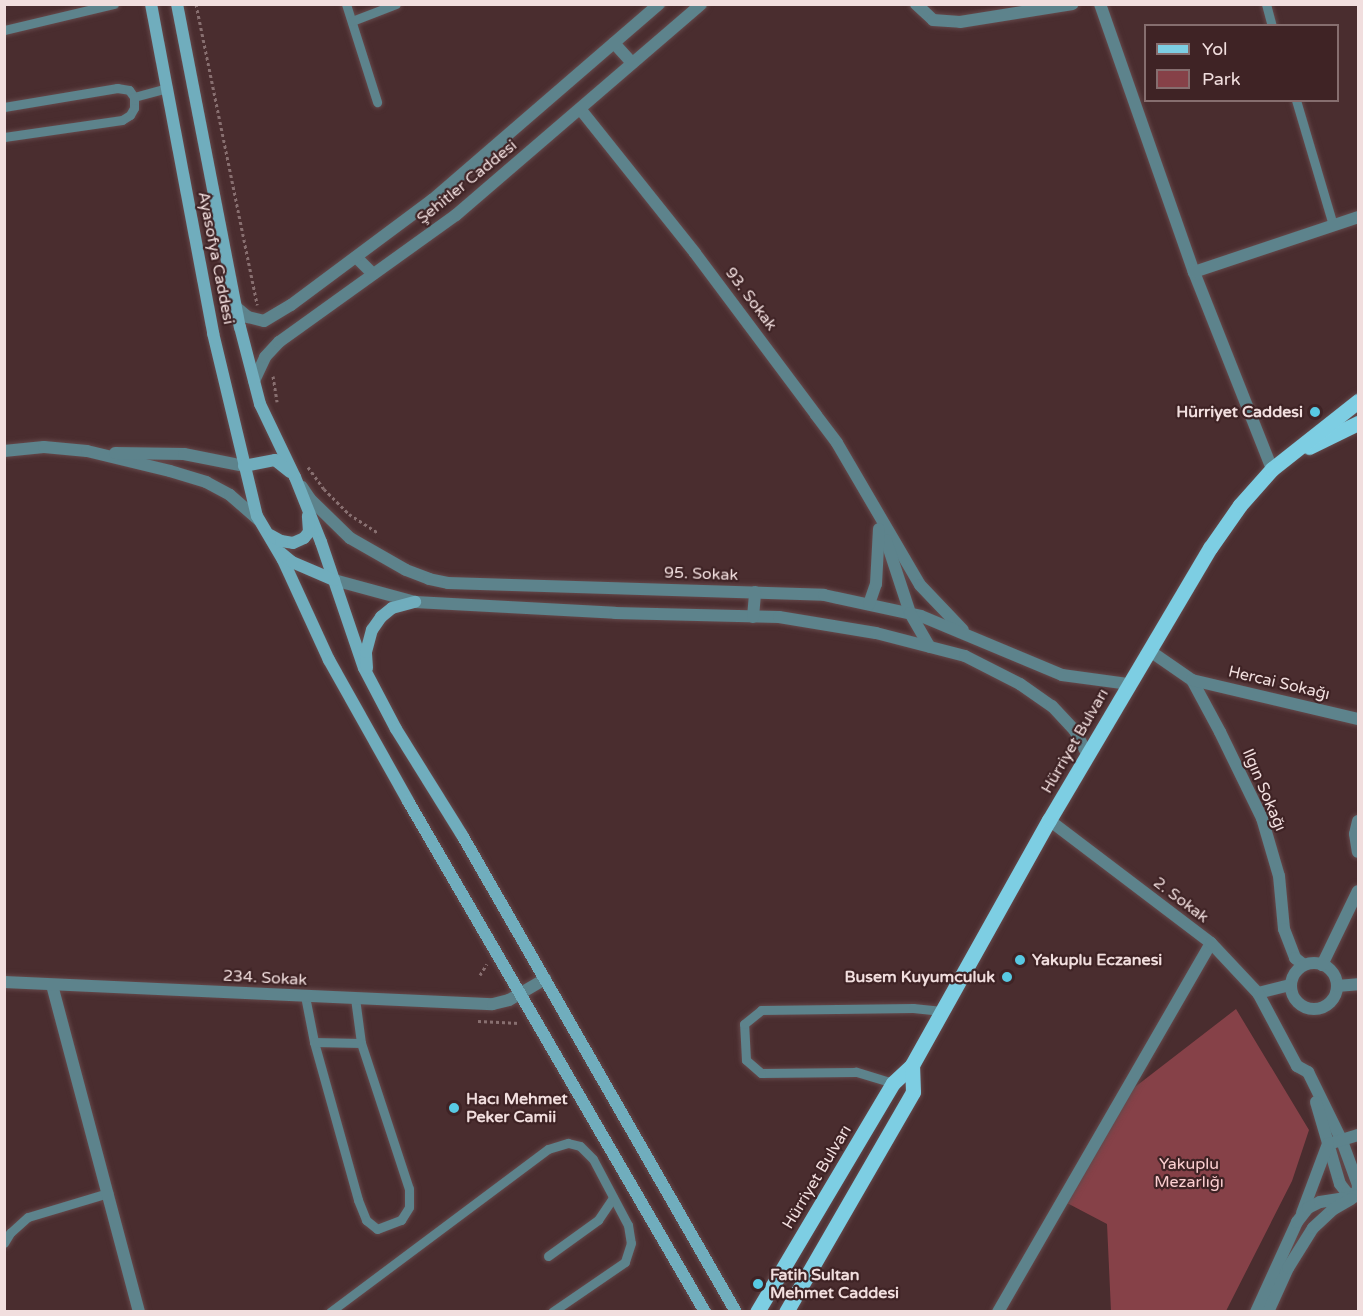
<!DOCTYPE html>
<html>
<head>
<meta charset="utf-8">
<style>
	body { margin:0 }
	#map { position:relative; width:1363px; height:1316px; overflow:hidden; background:#4a2d2f; font-family:"Varela Round",sans-serif }
	div>[style] { position:absolute }
	.green>* { inset:0; background:#864148 }
	.path>* { height:3px; margin-top:-1.5px; transform-origin:0; background:repeating-linear-gradient(90deg,#886f70 0 3px,transparent 0 6px) }
	.roads { filter:drop-shadow(0 0 2px #65494b) drop-shadow(0 0 2px #65494b) }
	.service>* { height:9px; margin:-4.5px; padding:0 4.5px; transform-origin:4.5px; border-radius:4.5px; background:#5d838c }
	.minor>* { height:12px; margin:-6px; padding:0 6px; transform-origin:6px; border-radius:6px; background:#5d838c }
	.minor>.ring { margin:-6px; padding:0; box-sizing:content-box; background:none; border:12px solid #5d838c; border-radius:50% }
	.tertiary>* { height:12px; margin:-6px; padding:0 6px; transform-origin:6px; border-radius:6px; background:#5d838c }
	.secondary>* { height:12px; margin:-6px; padding:0 6px; transform-origin:6px; border-radius:6px; background:#70adbd }
	.primary>* { height:15px; margin:-7.5px; padding:0 7.5px; transform-origin:7.5px; border-radius:7.5px; background:#7dcee3 }
	.dots>* { width:16px; height:16px; translate:-50% -50%; box-sizing:border-box; border:3px solid #3f2325; border-radius:50% }
	span { translate:-50% -50%; white-space:nowrap; text-align:center; line-height:1.15; -webkit-text-stroke:4.5px #3f2325; paint-order:stroke }
	.street-label { font-size:16px; color:#f1dede }
	.poi-label { font-size:16px; color:#f1dede; font-weight:700 }
	.right { translate:-100% -50%; text-align:right }
	.left { translate:0 -50%; text-align:left }
	.park-label { font-size:16px; color:#fccfd1 }
	.frame { position:absolute; inset:0; border:6px solid #f1dede; pointer-events:none }
	.legend { position:absolute; left:1144px; top:24px; width:195px; height:78px; box-sizing:border-box; background:#3f2325; border:2px solid #866e6f; margin:0; padding:8px 10px; list-style:none; font-size:18px; color:#f1dede }
	.legend li { display:flex; align-items:center; gap:12px; height:30px }
	.legend b { width:30px; border:2px solid #866e6f }
</style>
</head>
<body>
<div id="map">
	<div class="green">
		<div style="clip-path:polygon(1236px 1009px,1309px 1130px,1292px 1181px,1226px 1311px,1111px 1311px,1107px 1224px,1067px 1203px,1122px 1097px)"></div>
	</div>
	<div class="path">
		<div style="left:196px;top:4px;width:307px;rotate:78.5deg"></div>
		<div style="left:273px;top:376px;width:26px;rotate:81deg"></div>
		<div style="left:308px;top:467px;width:27px;rotate:54deg"></div>
		<div style="left:324px;top:489px;width:35px;rotate:45deg"></div>
		<div style="left:349px;top:514px;width:35px;rotate:33deg"></div>
		<div style="left:480px;top:975px;width:13px;rotate:-58deg"></div>
		<div style="left:478px;top:1021px;width:42px;rotate:2.7deg"></div>
	</div>
	<div class="roads">
		<div class="service">
			<div style="left:346px;top:4px;width:103px;rotate:72.4deg"></div>
			<div style="left:1266px;top:4px;width:23px;rotate:75deg"></div>
			<div style="left:352px;top:21px;width:47px;rotate:-21.1deg"></div>
			<div style="left:4px;top:30px;width:113px;rotate:-13.3deg"></div>
			<div style="left:134px;top:97px;width:34px;rotate:-15deg"></div>
			<div style="left:1296px;top:100px;width:130px;rotate:73.5deg"></div>
			<div style="left:4px;top:107px;width:115px;rotate:-9.5deg"></div>
			<div style="left:117px;top:88px;width:12px;rotate:9deg"></div>
			<div style="left:129px;top:90px;width:9px;rotate:54deg"></div>
			<div style="left:134px;top:97px;width:11px;rotate:90deg"></div>
			<div style="left:134px;top:108px;width:8px;rotate:120deg"></div>
			<div style="left:130px;top:115px;width:9px;rotate:148deg"></div>
			<div style="left:122px;top:120px;width:119px;rotate:171.8deg"></div>
			<div style="left:305px;top:996px;width:47px;rotate:78.9deg"></div>
			<div style="left:314px;top:1042px;width:164px;rotate:74.4deg"></div>
			<div style="left:358px;top:1200px;width:22px;rotate:68deg"></div>
			<div style="left:366px;top:1220px;width:14px;rotate:39deg"></div>
			<div style="left:377px;top:1229px;width:26px;rotate:-21deg"></div>
			<div style="left:401px;top:1220px;width:15px;rotate:-58deg"></div>
			<div style="left:409px;top:1207px;width:18px;rotate:-90deg"></div>
			<div style="left:409px;top:1189px;width:154px;rotate:-108.2deg"></div>
			<div style="left:361px;top:1043px;width:45px;rotate:-97.6deg"></div>
			<div style="left:314px;top:1042px;width:47px;rotate:1.2deg"></div>
			<div style="left:893px;top:1083px;width:39px;rotate:-163deg"></div>
			<div style="left:856px;top:1072px;width:95px;rotate:179.4deg"></div>
			<div style="left:761px;top:1073px;width:20px;rotate:-139deg"></div>
			<div style="left:746px;top:1060px;width:36px;rotate:-93deg"></div>
			<div style="left:744px;top:1024px;width:22px;rotate:-39deg"></div>
			<div style="left:761px;top:1010px;width:152px;rotate:-0.8deg"></div>
			<div style="left:913px;top:1008px;width:29px;rotate:6deg"></div>
			<div style="left:4px;top:1243px;width:12px;rotate:-59deg"></div>
			<div style="left:10px;top:1233px;width:24px;rotate:-42deg"></div>
			<div style="left:28px;top:1217px;width:84px;rotate:-16.7deg"></div>
			<div style="left:548px;top:1256px;width:62px;rotate:-35.8deg"></div>
			<div style="left:598px;top:1220px;width:27px;rotate:-56deg"></div>
			<div style="left:330px;top:1312px;width:272px;rotate:-36.8deg"></div>
			<div style="left:548px;top:1149px;width:21px;rotate:-17deg"></div>
			<div style="left:568px;top:1143px;width:12px;rotate:14deg"></div>
			<div style="left:580px;top:1146px;width:18px;rotate:45deg"></div>
			<div style="left:593px;top:1159px;width:75px;rotate:62.1deg"></div>
			<div style="left:628px;top:1225px;width:18px;rotate:81deg"></div>
			<div style="left:631px;top:1243px;width:20px;rotate:108deg"></div>
			<div style="left:625px;top:1262px;width:88px;rotate:145.6deg"></div>
		</div>
		<div class="minor">
			<div style="left:916px;top:4px;width:23px;rotate:43deg"></div>
			<div style="left:933px;top:20px;width:27px;rotate:4deg"></div>
			<div style="left:960px;top:22px;width:114px;rotate:-9.1deg"></div>
			<div style="left:1100px;top:4px;width:284px;rotate:70.7deg"></div>
			<div style="left:1194px;top:272px;width:212px;rotate:68.4deg"></div>
			<div style="left:581px;top:110px;width:183px;rotate:51.4deg"></div>
			<div style="left:695px;top:253px;width:202px;rotate:53.2deg"></div>
			<div style="left:816px;top:415px;width:35px;rotate:53deg"></div>
			<div style="left:837px;top:443px;width:164px;rotate:59.7deg"></div>
			<div style="left:920px;top:585px;width:62px;rotate:46.3deg"></div>
			<div style="left:1194px;top:272px;width:173px;rotate:-18.5deg"></div>
			<div style="left:4px;top:451px;width:40px;rotate:-5.7deg"></div>
			<div style="left:44px;top:447px;width:43px;rotate:5.3deg"></div>
			<div style="left:87px;top:451px;width:85px;rotate:13.5deg"></div>
			<div style="left:170px;top:471px;width:38px;rotate:17deg"></div>
			<div style="left:206px;top:482px;width:27px;rotate:28deg"></div>
			<div style="left:230px;top:495px;width:38px;rotate:41deg"></div>
			<div style="left:115px;top:453px;width:69px;rotate:0.8deg"></div>
			<div style="left:184px;top:454px;width:61px;rotate:11.3deg"></div>
			<div style="left:302px;top:487px;width:14px;rotate:56deg"></div>
			<div style="left:310px;top:499px;width:56px;rotate:44.3deg"></div>
			<div style="left:350px;top:538px;width:64px;rotate:29.7deg"></div>
			<div style="left:406px;top:570px;width:25px;rotate:21deg"></div>
			<div style="left:429px;top:579px;width:19px;rotate:12deg"></div>
			<div style="left:448px;top:583px;width:376px;rotate:1.8deg"></div>
			<div style="left:824px;top:595px;width:99px;rotate:12.2deg"></div>
			<div style="left:921px;top:616px;width:153px;rotate:22.7deg"></div>
			<div style="left:1062px;top:675px;width:68px;rotate:7.7deg"></div>
			<div style="left:886px;top:540px;width:77px;rotate:71.8deg"></div>
			<div style="left:910px;top:613px;width:39px;rotate:60deg"></div>
			<div style="left:334px;top:580px;width:84px;rotate:15.2deg"></div>
			<div style="left:415px;top:602px;width:200px;rotate:3.1deg"></div>
			<div style="left:615px;top:613px;width:164px;rotate:1.4deg"></div>
			<div style="left:779px;top:617px;width:98px;rotate:9.4deg"></div>
			<div style="left:876px;top:633px;width:92px;rotate:14.5deg"></div>
			<div style="left:965px;top:656px;width:62px;rotate:27deg"></div>
			<div style="left:1020px;top:684px;width:39px;rotate:35deg"></div>
			<div style="left:1052px;top:706px;width:34px;rotate:47deg"></div>
			<div style="left:1075px;top:731px;width:27px;rotate:62deg"></div>
			<div style="left:869px;top:604px;width:21px;rotate:-71deg"></div>
			<div style="left:876px;top:584px;width:55px;rotate:-86.9deg"></div>
			<div style="left:753px;top:617px;width:25px;rotate:-85deg"></div>
			<div style="left:1150px;top:651px;width:51px;rotate:34.6deg"></div>
			<div style="left:1192px;top:680px;width:59px;rotate:61.7deg"></div>
			<div style="left:1220px;top:732px;width:96px;rotate:64deg"></div>
			<div style="left:1262px;top:818px;width:60px;rotate:73.7deg"></div>
			<div style="left:1279px;top:876px;width:53px;rotate:84.6deg"></div>
			<div style="left:1284px;top:929px;width:31px;rotate:69deg"></div>
			<div style="left:1295px;top:958px;width:11px;rotate:38deg"></div>
			<div style="left:1192px;top:680px;width:171px;rotate:13.2deg"></div>
			<div style="left:1358px;top:821px;width:13px;rotate:103deg"></div>
			<div style="left:1355px;top:834px;width:18px;rotate:81deg"></div>
			<div class="ring" style="left:1291px;top:963px;width:34px;height:34px"></div>
			<div style="left:1322px;top:965px;width:82px;rotate:-64.1deg"></div>
			<div style="left:52px;top:985px;width:338px;rotate:75.1deg"></div>
			<div style="left:1337px;top:986px;width:21px;rotate:-5deg"></div>
			<div style="left:1258px;top:993px;width:33px;rotate:-14deg"></div>
			<div style="left:998px;top:1312px;width:426px;rotate:-60deg"></div>
		</div>
		<div class="tertiary">
			<div style="left:614px;top:43px;width:27px;rotate:48deg"></div>
			<div style="left:356px;top:257px;width:24px;rotate:45deg"></div>
			<div style="left:236px;top:307px;width:16px;rotate:40deg"></div>
			<div style="left:248px;top:317px;width:16px;rotate:14deg"></div>
			<div style="left:264px;top:321px;width:31px;rotate:-31deg"></div>
			<div style="left:291px;top:305px;width:176px;rotate:-36.7deg"></div>
			<div style="left:432px;top:200px;width:300px;rotate:-40.8deg"></div>
			<div style="left:254px;top:381px;width:26px;rotate:-65deg"></div>
			<div style="left:265px;top:357px;width:21px;rotate:-47deg"></div>
			<div style="left:279px;top:342px;width:218px;rotate:-35.7deg"></div>
			<div style="left:456px;top:215px;width:323px;rotate:-40.7deg"></div>
			<div style="left:1049px;top:820px;width:203px;rotate:37.2deg"></div>
			<div style="left:1211px;top:943px;width:69px;rotate:46.8deg"></div>
			<div style="left:1258px;top:993px;width:83px;rotate:61.9deg"></div>
			<div style="left:1297px;top:1066px;width:13px;rotate:29deg"></div>
			<div style="left:1308px;top:1072px;width:77px;rotate:63.8deg"></div>
			<div style="left:1342px;top:1141px;width:47px;rotate:70deg"></div>
			<div style="left:1358px;top:1185px;width:11px;rotate:95deg"></div>
			<div style="left:4px;top:982px;width:489px;rotate:2.6deg"></div>
			<div style="left:493px;top:1004px;width:16px;rotate:-14deg"></div>
			<div style="left:509px;top:1000px;width:42px;rotate:-30.3deg"></div>
			<div style="left:1316px;top:1102px;width:85px;rotate:73.7deg"></div>
			<div style="left:1340px;top:1184px;width:11px;rotate:52deg"></div>
			<div style="left:1347px;top:1193px;width:9px;rotate:18deg"></div>
			<div style="left:1335px;top:1142px;width:24px;rotate:-17deg"></div>
			<div style="left:1302px;top:1213px;width:74px;rotate:-69.4deg"></div>
			<div style="left:1256px;top:1312px;width:99px;rotate:-65.5deg"></div>
			<div style="left:1297px;top:1222px;width:18px;rotate:-52deg"></div>
			<div style="left:1308px;top:1208px;width:13px;rotate:-27deg"></div>
			<div style="left:1320px;top:1202px;width:37px;rotate:-9deg"></div>
			<div style="left:1268px;top:1312px;width:48px;rotate:-65.6deg"></div>
			<div style="left:1288px;top:1268px;width:47px;rotate:-58deg"></div>
			<div style="left:1313px;top:1228px;width:26px;rotate:-43deg"></div>
			<div style="left:1332px;top:1210px;width:22px;rotate:-30deg"></div>
		</div>
		<div class="secondary">
			<div style="left:151px;top:4px;width:335px;rotate:79.3deg"></div>
			<div style="left:213px;top:333px;width:188px;rotate:76.5deg"></div>
			<div style="left:257px;top:516px;width:51px;rotate:59.4deg"></div>
			<div style="left:283px;top:560px;width:110px;rotate:65.3deg"></div>
			<div style="left:329px;top:660px;width:162px;rotate:60.7deg"></div>
			<div style="left:408px;top:801px;width:591px;rotate:59.83deg"></div>
			<div style="left:177px;top:4px;width:329px;rotate:79deg"></div>
			<div style="left:240px;top:327px;width:80px;rotate:75.4deg"></div>
			<div style="left:260px;top:404px;width:81px;rotate:64.4deg"></div>
			<div style="left:295px;top:477px;width:70px;rotate:68.2deg"></div>
			<div style="left:321px;top:542px;width:133px;rotate:71.2deg"></div>
			<div style="left:364px;top:668px;width:69px;rotate:62.3deg"></div>
			<div style="left:396px;top:729px;width:125px;rotate:58.1deg"></div>
			<div style="left:462px;top:835px;width:550px;rotate:60.13deg"></div>
			<div style="left:244px;top:466px;width:32px;rotate:-11deg"></div>
			<div style="left:275px;top:460px;width:19px;rotate:39deg"></div>
			<div style="left:270px;top:535px;width:13px;rotate:29deg"></div>
			<div style="left:281px;top:541px;width:12px;rotate:9deg"></div>
			<div style="left:293px;top:543px;width:12px;rotate:-24deg"></div>
			<div style="left:304px;top:538px;width:8px;rotate:-50deg"></div>
			<div style="left:309px;top:532px;width:16px;rotate:-94deg"></div>
			<div style="left:281px;top:553px;width:14px;rotate:39deg"></div>
			<div style="left:292px;top:562px;width:46px;rotate:23.2deg"></div>
			<div style="left:367px;top:668px;width:16px;rotate:-94deg"></div>
			<div style="left:366px;top:652px;width:23px;rotate:-75deg"></div>
			<div style="left:372px;top:630px;width:16px;rotate:-55deg"></div>
			<div style="left:381px;top:617px;width:14px;rotate:-39deg"></div>
			<div style="left:392px;top:608px;width:24px;rotate:-15deg"></div>
		</div>
		<div class="primary">
			<div style="left:1309px;top:447px;width:55px;rotate:-26.1deg"></div>
			<div style="left:757px;top:1312px;width:266px;rotate:-59.3deg"></div>
			<div style="left:893px;top:1083px;width:26px;rotate:-43deg"></div>
			<div style="left:912px;top:1065px;width:281px;rotate:-60.8deg"></div>
			<div style="left:1049px;top:820px;width:316px;rotate:-59.4deg"></div>
			<div style="left:1210px;top:548px;width:52px;rotate:-55.1deg"></div>
			<div style="left:1240px;top:505px;width:48px;rotate:-48.4deg"></div>
			<div style="left:1272px;top:469px;width:110px;rotate:-38.3deg"></div>
			<div style="left:786px;top:1312px;width:254px;rotate:-60deg"></div>
			<div style="left:913px;top:1092px;width:27px;rotate:-92deg"></div>
		</div>
	</div>
	<div class="dots">
		<div style="left:1315px;top:412px;background:#58c9e3"></div>
		<div style="left:1020px;top:960px;background:#58c9e3"></div>
		<div style="left:1007px;top:977px;background:#58c9e3"></div>
		<div style="left:454px;top:1108px;background:#58c9e3"></div>
		<div style="left:758px;top:1284px;background:#58c9e3"></div>
	</div>
	<div class="street-label">
		<span style="left:467px;top:182px;rotate:-39deg">Şehitler Caddesi</span>
		<span style="left:216px;top:258px;rotate:79deg">Ayasofya Caddesi</span>
		<span style="left:751px;top:299px;rotate:53deg">93. Sokak</span>
		<span style="left:701px;top:574px;rotate:2deg">95. Sokak</span>
		<span style="left:1279px;top:683px;rotate:13deg">Hercai Sokağı</span>
		<span style="left:1075px;top:741px;rotate:-60deg">Hürriyet Bulvarı</span>
		<span style="left:1264px;top:790px;rotate:67deg">Ilgın Sokağı</span>
		<span style="left:1181px;top:900px;rotate:37deg">2. Sokak</span>
		<span style="left:265px;top:978px;rotate:3deg">234. Sokak</span>
		<span style="left:817px;top:1177px;rotate:-59deg">Hürriyet Bulvarı</span>
	</div>
	<div class="poi-label">
		<span class="right" style="left:1303px;top:412px">Hürriyet Caddesi</span>
		<span class="left" style="left:1032px;top:960px">Yakuplu Eczanesi</span>
		<span class="right" style="left:995px;top:977px">Busem Kuyumculuk</span>
		<span class="left" style="left:466px;top:1108px">Hacı Mehmet<br>Peker Camii</span>
		<span class="left" style="left:770px;top:1284px">Fatih Sultan<br>Mehmet Caddesi</span>
	</div>
	<div class="park-label">
		<span style="left:1189px;top:1173px">Yakuplu<br>Mezarlığı</span>
	</div>
	<div class="frame"></div>
	<ul class="legend">
	<li><b style="height:8px;background:#7dcee3"></b>Yol</li>
	<li><b style="height:16px;background:#864148"></b>Park</li>
	</ul>
</div>
</body>
</html>
